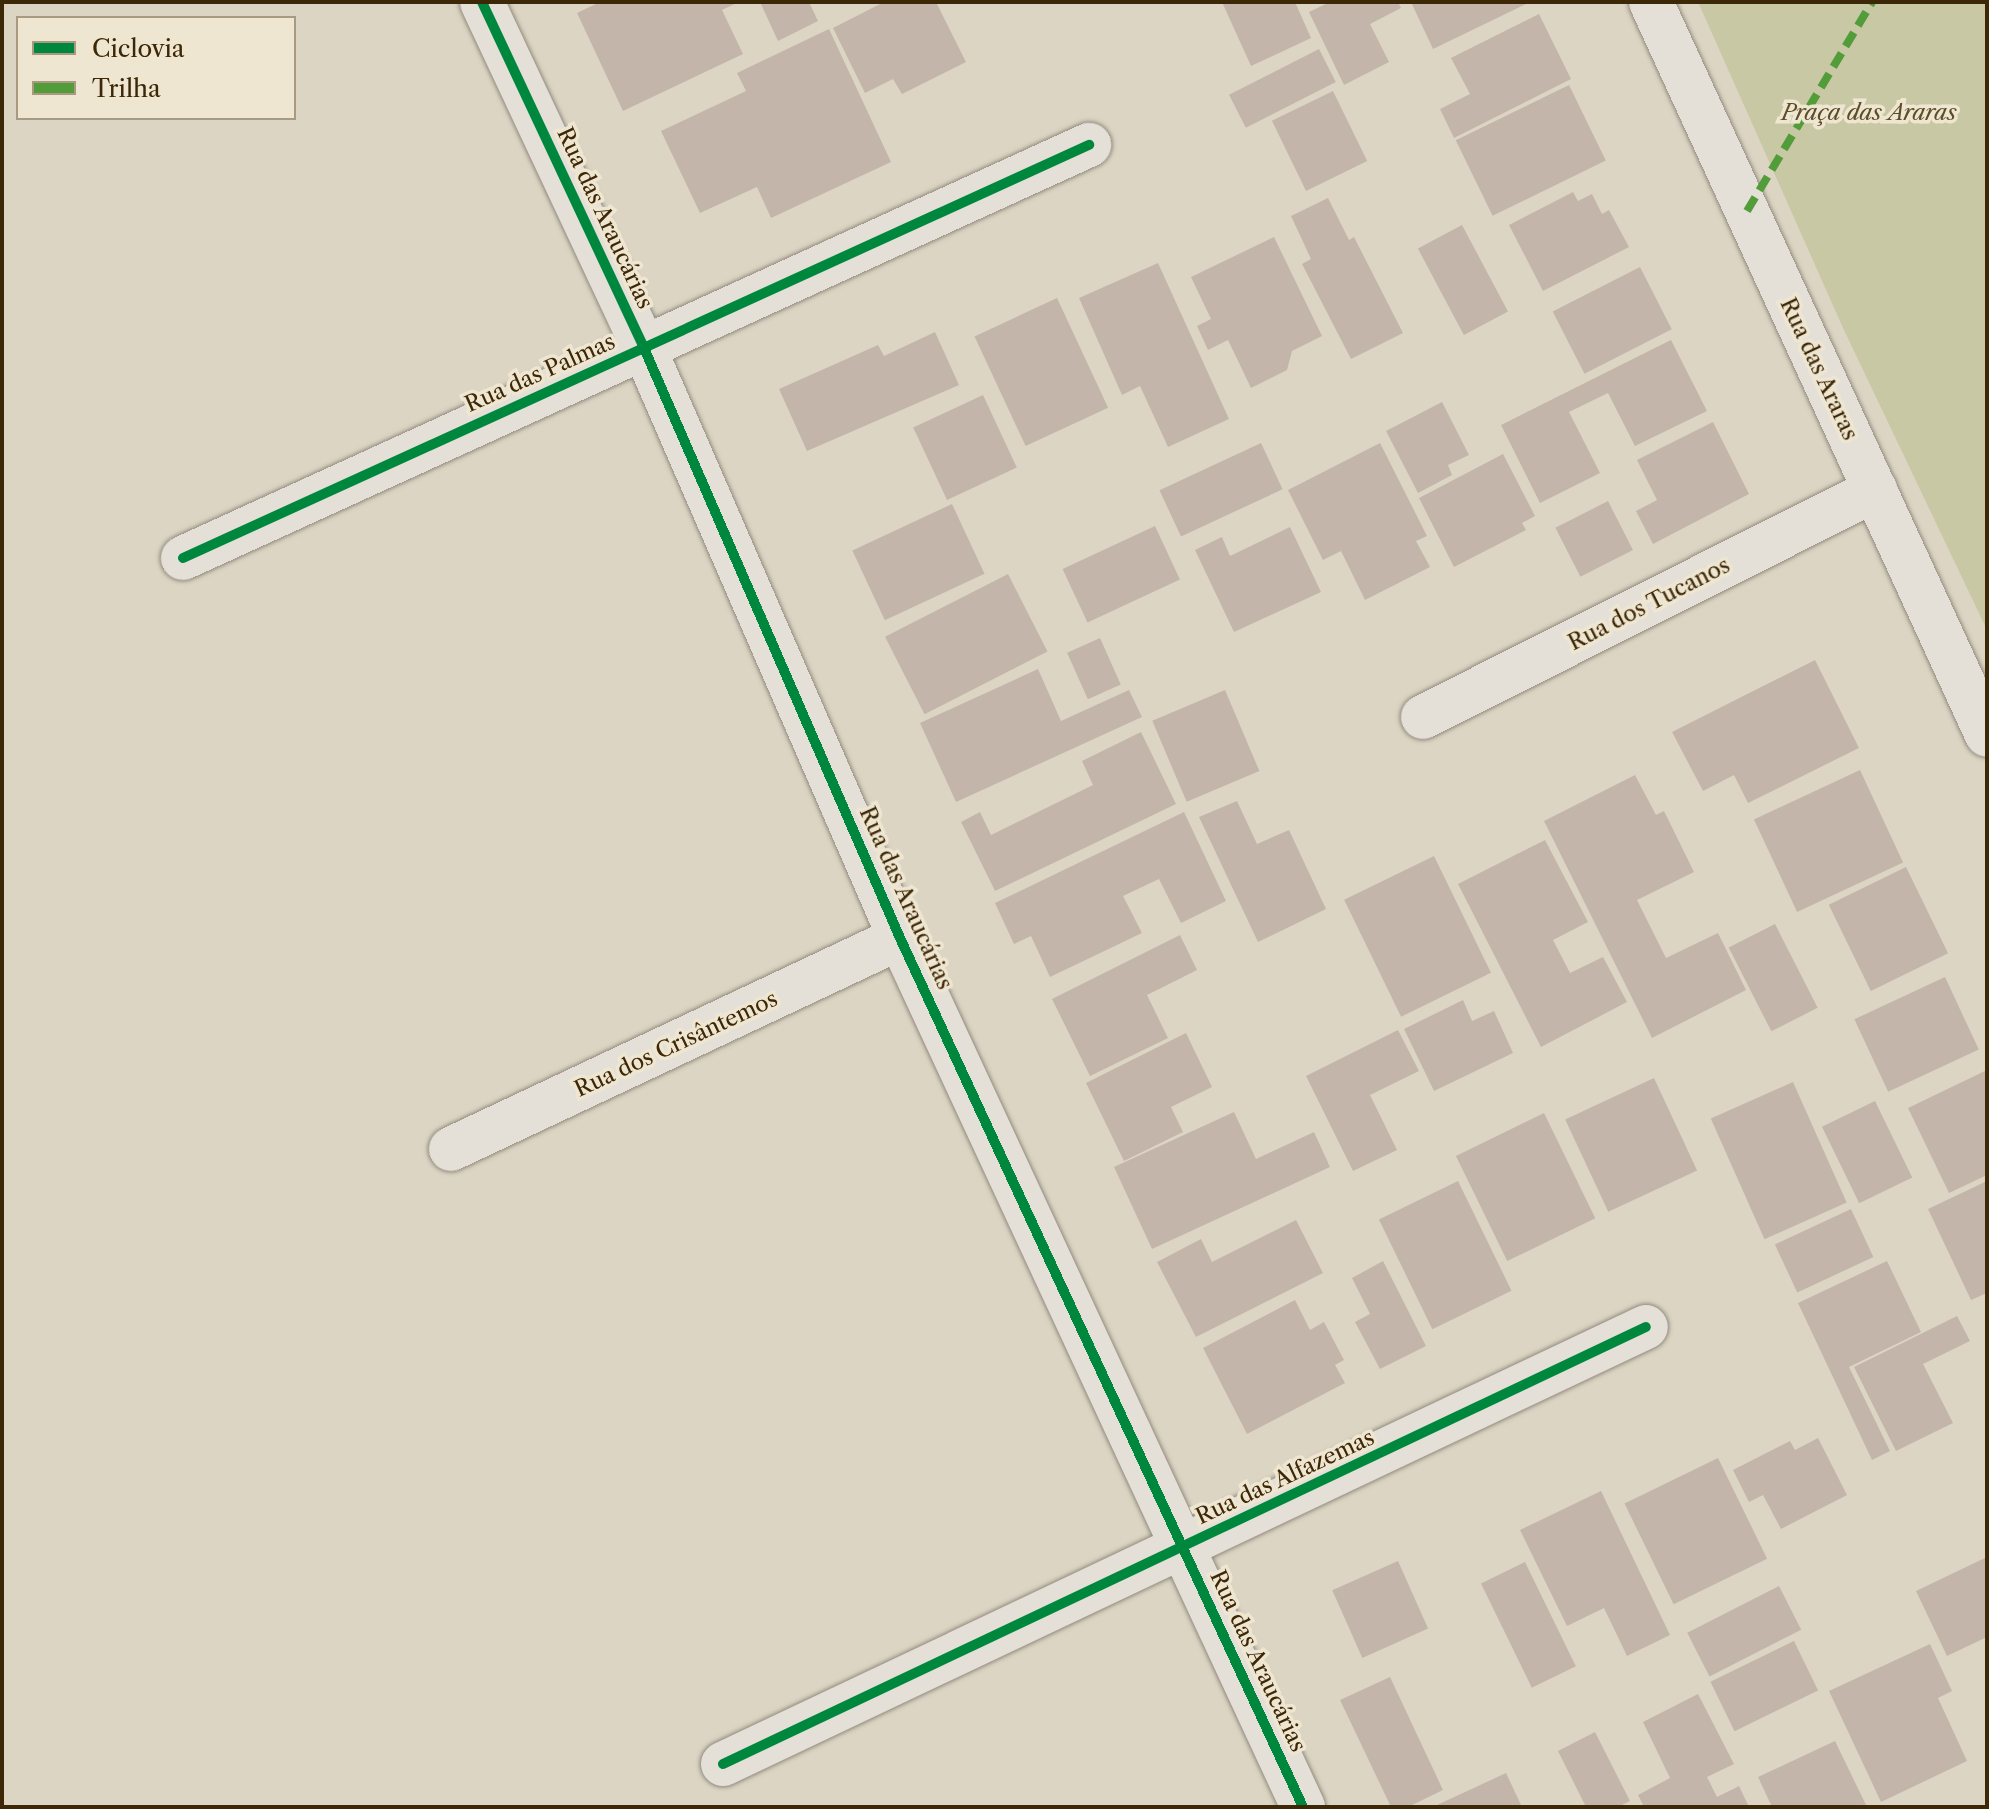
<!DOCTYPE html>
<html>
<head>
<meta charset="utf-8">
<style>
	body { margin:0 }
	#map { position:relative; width:1989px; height:1809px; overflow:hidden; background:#dcd5c4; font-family:"Libre Caslon Text",serif }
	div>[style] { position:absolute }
	.green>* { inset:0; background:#c9c8a5 }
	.building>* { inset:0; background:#c4b5aa; transform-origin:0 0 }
	.roads { filter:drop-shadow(0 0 2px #928b7e) drop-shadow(0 0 2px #928b7e) }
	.street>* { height:44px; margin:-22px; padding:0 22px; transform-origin:22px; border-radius:22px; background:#e4e0d8 }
	.quiet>* { height:8px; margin-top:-4px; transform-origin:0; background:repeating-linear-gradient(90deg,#529c3a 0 16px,transparent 0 24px) }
	.cycleway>* { height:10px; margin:-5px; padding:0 5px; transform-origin:5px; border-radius:5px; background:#00873e }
	span { translate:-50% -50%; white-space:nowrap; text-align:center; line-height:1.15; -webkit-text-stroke:7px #efe6d2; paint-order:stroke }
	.park-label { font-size:22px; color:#5b4d28; font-style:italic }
	.street-label { font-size:22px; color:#3c2706 }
	.frame { position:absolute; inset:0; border:4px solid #3c2706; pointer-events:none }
	.legend { position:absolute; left:16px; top:16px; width:280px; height:104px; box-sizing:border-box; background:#efe6d2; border:2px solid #a79a80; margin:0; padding:10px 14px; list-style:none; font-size:24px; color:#3c2706 }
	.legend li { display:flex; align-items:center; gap:16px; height:40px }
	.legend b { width:40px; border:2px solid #a79a80 }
</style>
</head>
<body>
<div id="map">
	<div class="green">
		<div style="clip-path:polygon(1698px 2px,1987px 2px,1987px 630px,1843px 328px)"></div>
	</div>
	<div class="building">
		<div style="clip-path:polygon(600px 2px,739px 2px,722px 10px,743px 54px,623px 111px,577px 13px)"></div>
		<div style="clip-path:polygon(760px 2px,809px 2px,818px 21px,778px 41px)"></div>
		<div style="clip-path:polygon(884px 2px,936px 2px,966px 62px,902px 94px,893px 79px,865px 93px,833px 28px)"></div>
		<div style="clip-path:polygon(1222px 2px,1295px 2px,1311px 38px,1251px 66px)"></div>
		<div style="clip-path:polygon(1330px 2px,1398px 2px,1401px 8px,1370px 24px,1389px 62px,1344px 85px,1309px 12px)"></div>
		<div style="clip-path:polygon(1411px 2px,1530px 2px,1433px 49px)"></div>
		<div style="clip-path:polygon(1539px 14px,1571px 79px,1454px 138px,1440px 109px,1470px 94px,1451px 58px)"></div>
		<div style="clip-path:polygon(829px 29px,891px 162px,771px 218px,757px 187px,700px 213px,661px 131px,746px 91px,737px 73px)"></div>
		<div style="left:1319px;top:49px;width:37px;height:101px;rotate:63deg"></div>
		<div style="left:1569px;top:85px;width:84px;height:126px;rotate:64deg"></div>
		<div style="left:1333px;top:91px;width:78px;height:68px;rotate:64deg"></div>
		<div style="clip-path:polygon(1573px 192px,1578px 201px,1592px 194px,1602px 214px,1609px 210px,1629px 247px,1543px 291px,1509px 225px)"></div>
		<div style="clip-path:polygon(1328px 198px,1349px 240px,1354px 237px,1403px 333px,1351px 359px,1302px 264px,1311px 259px,1291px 216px)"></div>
		<div style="left:1462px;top:225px;width:98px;height:50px;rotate:62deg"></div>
		<div style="clip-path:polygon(1274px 237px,1322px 336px,1292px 351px,1287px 370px,1251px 388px,1228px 340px,1208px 350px,1197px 326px,1211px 319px,1191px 277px)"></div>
		<div style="clip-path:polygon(1158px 263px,1229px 419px,1168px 447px,1140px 386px,1122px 395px,1079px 298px)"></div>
		<div style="left:1640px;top:267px;width:70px;height:98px;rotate:63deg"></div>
		<div style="left:1057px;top:298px;width:121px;height:91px;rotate:65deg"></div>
		<div style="clip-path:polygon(935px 332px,959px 385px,807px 451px,779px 389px,878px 345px,884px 356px)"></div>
		<div style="clip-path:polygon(1671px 340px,1707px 411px,1635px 446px,1608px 393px,1569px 412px,1600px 473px,1540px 503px,1501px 425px)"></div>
		<div style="left:983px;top:395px;width:80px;height:77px;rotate:65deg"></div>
		<div style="clip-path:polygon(1442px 402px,1469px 455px,1448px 465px,1452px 475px,1418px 493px,1386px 431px)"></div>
		<div style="clip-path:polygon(1713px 422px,1749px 494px,1653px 544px,1636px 511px,1657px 500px,1637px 460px)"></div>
		<div style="left:1261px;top:443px;width:51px;height:112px;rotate:65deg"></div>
		<div style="clip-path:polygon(1380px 443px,1427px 536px,1416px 541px,1430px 567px,1365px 600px,1341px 551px,1323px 560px,1288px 490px)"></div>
		<div style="clip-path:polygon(1503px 454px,1535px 516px,1522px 523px,1526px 530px,1454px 567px,1419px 498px)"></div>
		<div style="left:1608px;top:501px;width:55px;height:59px;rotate:63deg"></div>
		<div style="left:952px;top:504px;width:77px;height:110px;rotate:65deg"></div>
		<div style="left:1155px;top:526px;width:59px;height:102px;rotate:65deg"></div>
		<div style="clip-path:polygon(1290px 527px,1321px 592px,1234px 632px,1195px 550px,1222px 537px,1230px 556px)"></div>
		<div style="left:1008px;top:574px;width:87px;height:138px;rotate:63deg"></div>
		<div style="left:1100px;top:638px;width:51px;height:36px;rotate:66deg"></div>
		<div style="clip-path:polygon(1815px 660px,1859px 748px,1748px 803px,1734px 775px,1703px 791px,1672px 732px)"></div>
		<div style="clip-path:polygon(1038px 669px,1061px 721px,1129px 690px,1142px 717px,956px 802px,920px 723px)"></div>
		<div style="left:1225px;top:690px;width:88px;height:79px;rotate:67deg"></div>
		<div style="clip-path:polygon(1141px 732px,1176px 804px,995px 891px,961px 822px,980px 812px,991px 835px,1093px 785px,1082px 761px)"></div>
		<div style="left:1860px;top:770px;width:102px;height:117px;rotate:65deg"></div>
		<div style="clip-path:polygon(1635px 775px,1656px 815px,1664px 811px,1694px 872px,1637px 900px,1666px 958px,1718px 933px,1746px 990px,1652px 1038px,1544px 821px)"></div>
		<div style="clip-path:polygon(1237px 801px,1257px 844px,1289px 830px,1326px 909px,1258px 942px,1199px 817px)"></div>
		<div style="clip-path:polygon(1184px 812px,1226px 901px,1181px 923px,1159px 879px,1123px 896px,1142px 933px,1050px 977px,1031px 936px,1014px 944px,995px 903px)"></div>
		<div style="clip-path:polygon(1545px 840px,1588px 922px,1553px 940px,1570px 973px,1603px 957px,1627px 1002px,1541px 1047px,1458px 884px)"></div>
		<div style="left:1434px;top:856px;width:130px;height:100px;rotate:64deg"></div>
		<div style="left:1906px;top:867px;width:96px;height:86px;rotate:64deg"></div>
		<div style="left:1775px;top:924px;width:94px;height:52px;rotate:63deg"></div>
		<div style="clip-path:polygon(1180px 935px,1197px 970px,1147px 995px,1168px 1038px,1090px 1076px,1052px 999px)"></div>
		<div style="left:1945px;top:977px;width:80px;height:100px;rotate:65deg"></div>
		<div style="clip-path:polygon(1463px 1000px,1472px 1021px,1494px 1011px,1513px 1053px,1434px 1091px,1404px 1029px)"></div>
		<div style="clip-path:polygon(1398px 1030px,1419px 1071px,1370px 1095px,1397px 1150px,1353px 1171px,1306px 1076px)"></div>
		<div style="clip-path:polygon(1186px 1033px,1212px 1087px,1171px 1107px,1183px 1132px,1124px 1161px,1086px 1083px)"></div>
		<div style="clip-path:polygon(1987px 1070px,1987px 1175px,1949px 1193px,1908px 1108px)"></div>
		<div style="left:1654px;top:1078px;width:102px;height:98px;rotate:65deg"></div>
		<div style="left:1793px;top:1082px;width:132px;height:90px;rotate:66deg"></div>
		<div style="left:1875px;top:1101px;width:85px;height:59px;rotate:64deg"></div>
		<div style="clip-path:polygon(1234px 1112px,1256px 1159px,1314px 1132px,1330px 1167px,1152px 1249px,1114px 1167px)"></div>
		<div style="left:1544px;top:1113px;width:117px;height:98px;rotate:64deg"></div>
		<div style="left:1458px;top:1181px;width:122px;height:88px;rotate:64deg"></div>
		<div style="clip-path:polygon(1987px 1181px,1987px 1293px,1971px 1300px,1928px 1209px)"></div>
		<div style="left:1851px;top:1209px;width:53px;height:84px;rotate:65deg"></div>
		<div style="clip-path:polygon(1296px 1220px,1323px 1273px,1196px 1337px,1157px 1262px,1201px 1239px,1212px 1262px)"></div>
		<div style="clip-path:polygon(1383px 1261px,1426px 1346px,1380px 1369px,1355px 1322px,1370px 1314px,1352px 1278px)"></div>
		<div style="clip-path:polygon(1887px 1261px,1921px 1332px,1849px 1367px,1890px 1451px,1872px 1460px,1798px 1303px)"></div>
		<div style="clip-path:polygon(1295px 1300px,1310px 1330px,1324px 1322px,1344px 1360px,1335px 1365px,1345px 1383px,1247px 1434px,1203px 1348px)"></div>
		<div style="clip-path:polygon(1957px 1316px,1970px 1341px,1923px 1364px,1953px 1423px,1896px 1451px,1854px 1367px)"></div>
		<div style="clip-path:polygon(1818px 1438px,1847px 1495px,1781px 1529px,1763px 1495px,1749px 1502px,1733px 1470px,1790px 1441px,1795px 1450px)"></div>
		<div style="left:1718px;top:1458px;width:112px;height:104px;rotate:64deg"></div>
		<div style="clip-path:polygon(1601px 1491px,1670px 1635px,1627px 1656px,1604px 1608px,1567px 1626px,1520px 1530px)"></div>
		<div style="clip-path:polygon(1987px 1557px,1987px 1637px,1947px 1656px,1916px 1591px)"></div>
		<div style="left:1398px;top:1561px;width:74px;height:72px;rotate:66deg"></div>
		<div style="left:1525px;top:1562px;width:116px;height:49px;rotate:64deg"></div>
		<div style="left:1779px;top:1586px;width:49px;height:103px;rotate:63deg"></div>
		<div style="left:1794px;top:1641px;width:55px;height:93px;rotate:64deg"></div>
		<div style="clip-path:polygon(1930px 1644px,1952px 1691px,1938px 1698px,1967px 1761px,1881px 1802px,1829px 1691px)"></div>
		<div style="clip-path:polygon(1390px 1677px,1443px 1790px,1408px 1807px,1391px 1807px,1340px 1700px)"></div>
		<div style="clip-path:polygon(1698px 1694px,1734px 1764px,1707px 1777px,1717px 1797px,1739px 1786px,1749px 1807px,1644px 1807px,1638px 1795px,1670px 1778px,1643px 1722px)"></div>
		<div style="clip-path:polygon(1595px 1732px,1630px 1801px,1618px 1807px,1586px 1807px,1558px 1751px)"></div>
		<div style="clip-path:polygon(1835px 1741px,1867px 1807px,1772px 1807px,1758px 1777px)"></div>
		<div style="clip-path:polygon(1506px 1773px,1522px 1807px,1438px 1807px,1437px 1805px)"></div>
	</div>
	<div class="roads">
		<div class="street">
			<div style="left:482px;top:2px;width:382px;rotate:64.9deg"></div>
			<div style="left:644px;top:348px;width:643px;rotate:66.54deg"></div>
			<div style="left:900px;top:938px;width:958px;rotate:65.12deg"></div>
			<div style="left:1651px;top:2px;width:806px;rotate:65.37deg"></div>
			<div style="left:183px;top:558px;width:996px;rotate:-24.51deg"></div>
			<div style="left:1423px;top:717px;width:506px;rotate:-26.67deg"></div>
			<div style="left:451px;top:1149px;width:496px;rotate:-25.2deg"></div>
			<div style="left:723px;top:1764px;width:1021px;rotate:-25.34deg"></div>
		</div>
	</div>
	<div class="quiet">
		<div style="left:1747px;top:211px;width:244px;rotate:-59.1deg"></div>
	</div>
	<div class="cycleway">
		<div style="left:482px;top:2px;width:382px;rotate:64.9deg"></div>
		<div style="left:644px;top:348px;width:643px;rotate:66.54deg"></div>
		<div style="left:900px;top:938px;width:958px;rotate:65.12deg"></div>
		<div style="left:183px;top:558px;width:996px;rotate:-24.51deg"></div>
		<div style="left:723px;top:1764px;width:1021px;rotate:-25.34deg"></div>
	</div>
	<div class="park-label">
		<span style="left:1869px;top:113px">Praça das Araras</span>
	</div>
	<div class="street-label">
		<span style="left:605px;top:218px;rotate:65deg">Rua das Araucárias</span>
		<span style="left:1819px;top:369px;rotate:65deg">Rua das Araras</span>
		<span style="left:540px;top:373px;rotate:-24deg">Rua das Palmas</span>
		<span style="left:1649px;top:604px;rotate:-27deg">Rua dos Tucanos</span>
		<span style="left:906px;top:898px;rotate:66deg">Rua das Araucárias</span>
		<span style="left:676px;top:1044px;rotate:-25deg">Rua dos Crisântemos</span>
		<span style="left:1285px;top:1477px;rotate:-25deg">Rua das Alfazemas</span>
		<span style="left:1258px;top:1661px;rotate:65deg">Rua das Araucárias</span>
	</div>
	<div class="frame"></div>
	<ul class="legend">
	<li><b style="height:10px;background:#00873e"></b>Ciclovia</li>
	<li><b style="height:10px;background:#529c3a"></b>Trilha</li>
	</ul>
</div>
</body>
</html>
